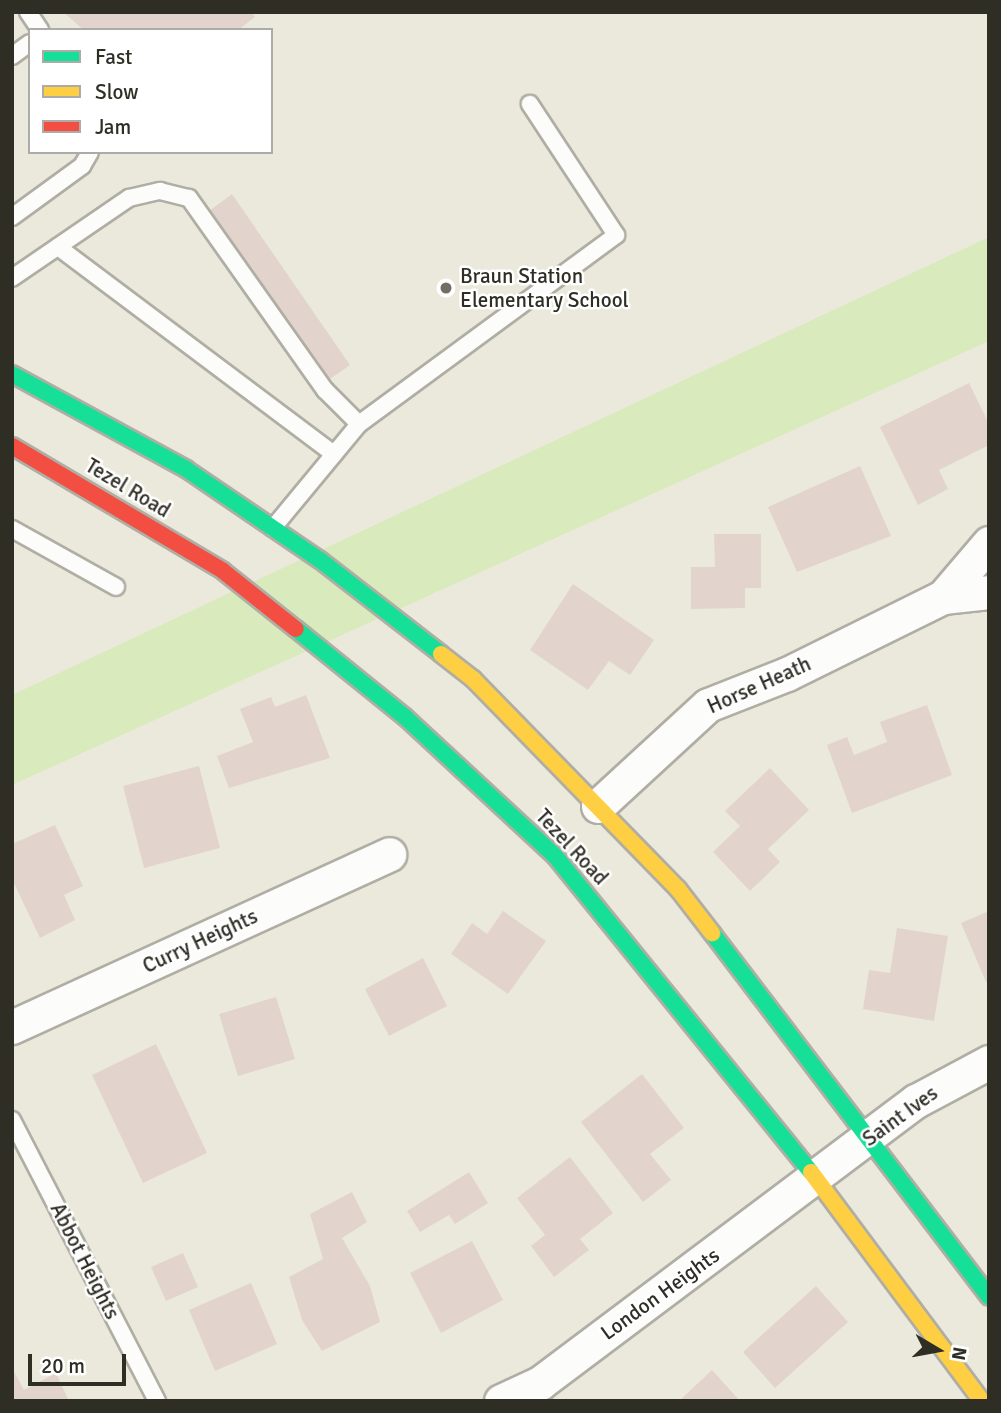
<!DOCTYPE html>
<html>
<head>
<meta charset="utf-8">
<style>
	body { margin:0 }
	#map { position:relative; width:1001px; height:1413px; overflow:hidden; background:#ebe9dc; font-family:Signika,sans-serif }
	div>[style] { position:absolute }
	.green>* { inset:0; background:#d9eabc }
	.building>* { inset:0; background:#e2d4cc }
	.roads { filter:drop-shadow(2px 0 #b0aea4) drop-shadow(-2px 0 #b0aea4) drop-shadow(0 2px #b0aea4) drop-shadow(0 -2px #b0aea4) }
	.lane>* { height:16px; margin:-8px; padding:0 8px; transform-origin:8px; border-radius:8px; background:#fcfcfa }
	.street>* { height:33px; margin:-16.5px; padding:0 16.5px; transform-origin:16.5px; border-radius:16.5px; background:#fcfcfa }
	.fast>* { height:16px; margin:-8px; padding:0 8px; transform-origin:8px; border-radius:8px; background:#16e098 }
	.slow>* { height:16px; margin:-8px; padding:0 8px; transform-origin:8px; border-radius:8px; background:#ffcf43 }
	.jam>* { height:16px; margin:-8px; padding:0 8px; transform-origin:8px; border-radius:8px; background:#f24e42 }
	.dots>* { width:19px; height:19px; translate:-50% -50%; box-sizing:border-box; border:4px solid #fff; border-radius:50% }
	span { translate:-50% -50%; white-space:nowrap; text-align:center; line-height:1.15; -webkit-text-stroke:5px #fff; paint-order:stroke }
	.poi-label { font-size:21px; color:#2f2e25 }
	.left { translate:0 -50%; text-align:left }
	.street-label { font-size:21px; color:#2f2e25 }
	.frame { position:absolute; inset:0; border:14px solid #2f2e25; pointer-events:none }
	.legend { position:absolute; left:28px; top:28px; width:245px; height:126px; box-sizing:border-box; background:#fff; border:2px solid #acaba8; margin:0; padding:9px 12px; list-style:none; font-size:21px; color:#2f2e25 }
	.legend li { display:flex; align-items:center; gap:14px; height:35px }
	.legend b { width:35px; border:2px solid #acaba8 }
	.north { position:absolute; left:903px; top:1315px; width:70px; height:70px; -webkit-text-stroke:5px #fff; paint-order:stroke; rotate:100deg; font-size:19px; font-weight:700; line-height:28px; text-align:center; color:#2f2e25 }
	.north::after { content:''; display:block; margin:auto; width:24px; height:32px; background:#2f2e25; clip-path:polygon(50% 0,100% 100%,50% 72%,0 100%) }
	.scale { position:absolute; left:28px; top:1354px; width:98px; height:32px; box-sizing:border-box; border:4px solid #2f2e25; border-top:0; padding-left:9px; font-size:21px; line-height:24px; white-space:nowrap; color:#2f2e25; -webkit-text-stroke:5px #fff; paint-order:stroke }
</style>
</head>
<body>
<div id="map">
	<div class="green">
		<div style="clip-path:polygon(989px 237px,989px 341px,12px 785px,12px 695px)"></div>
	</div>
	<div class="building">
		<div style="clip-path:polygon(63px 12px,252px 12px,255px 17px,238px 30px,84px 30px)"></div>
		<div style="clip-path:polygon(232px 194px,350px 365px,327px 381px,209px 211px)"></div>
		<div style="clip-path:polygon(969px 383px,989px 424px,989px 445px,939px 470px,948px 489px,918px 505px,880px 427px)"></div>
		<div style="clip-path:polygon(860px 466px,891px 536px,797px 572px,768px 507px)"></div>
		<div style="clip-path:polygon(714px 534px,761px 534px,761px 588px,745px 588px,745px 608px,691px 609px,691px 567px,715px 567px)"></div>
		<div style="clip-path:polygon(573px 584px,654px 640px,630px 675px,609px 661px,588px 690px,530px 650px)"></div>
		<div style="clip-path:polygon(306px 695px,330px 758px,229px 788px,217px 756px,253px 742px,240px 709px,271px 697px,275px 707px)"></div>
		<div style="clip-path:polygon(927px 705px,952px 775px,852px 813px,827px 745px,847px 737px,854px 755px,887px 742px,880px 722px)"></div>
		<div style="clip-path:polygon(199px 766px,220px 848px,144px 868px,123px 786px)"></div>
		<div style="clip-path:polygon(770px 768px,809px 810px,768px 849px,780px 862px,750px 891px,713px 852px,740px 826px,725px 811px)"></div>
		<div style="clip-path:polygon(55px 825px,83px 886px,64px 895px,75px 920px,40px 938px,12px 879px,12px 844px)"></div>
		<div style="clip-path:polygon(503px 911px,546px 941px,508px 994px,451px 954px,472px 923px,487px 934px)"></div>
		<div style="clip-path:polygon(989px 911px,989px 981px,986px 982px,961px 923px)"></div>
		<div style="clip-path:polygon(897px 928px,948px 936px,934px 1021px,863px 1009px,869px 970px,890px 973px)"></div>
		<div style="clip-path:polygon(423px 958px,447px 1006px,389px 1036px,365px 989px)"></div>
		<div style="clip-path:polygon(276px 997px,295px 1059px,238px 1076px,219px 1014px)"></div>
		<div style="clip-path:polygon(156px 1044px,207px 1153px,143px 1183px,92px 1075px)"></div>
		<div style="clip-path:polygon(642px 1074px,684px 1128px,650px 1154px,671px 1180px,643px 1202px,581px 1122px)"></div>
		<div style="clip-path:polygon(570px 1157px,613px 1213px,580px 1239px,589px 1250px,554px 1277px,531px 1246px,545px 1235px,517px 1198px)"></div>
		<div style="clip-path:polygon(469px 1172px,488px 1203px,455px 1224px,449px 1215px,420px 1232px,407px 1211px)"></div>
		<div style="clip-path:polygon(352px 1192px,367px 1222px,342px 1238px,370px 1286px,380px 1322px,322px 1351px,302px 1320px,289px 1277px,323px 1259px,310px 1214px)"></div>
		<div style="clip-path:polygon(472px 1241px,503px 1300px,441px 1333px,410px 1273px)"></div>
		<div style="clip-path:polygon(183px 1253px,198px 1287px,166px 1301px,151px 1267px)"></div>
		<div style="clip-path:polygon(251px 1283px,277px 1344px,215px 1371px,189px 1310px)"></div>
		<div style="clip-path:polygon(816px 1286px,848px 1322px,775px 1388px,743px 1352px)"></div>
		<div style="clip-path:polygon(12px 1368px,24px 1390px,56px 1373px,69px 1401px,12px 1401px)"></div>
		<div style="clip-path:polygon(712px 1370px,740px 1401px,679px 1401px)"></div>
	</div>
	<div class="roads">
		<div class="lane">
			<div style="left:28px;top:12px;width:22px;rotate:56deg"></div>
			<div style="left:12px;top:56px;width:22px;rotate:-36deg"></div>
			<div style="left:12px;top:217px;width:87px;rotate:-36.1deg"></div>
			<div style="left:82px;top:166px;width:16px;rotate:-60deg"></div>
			<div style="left:58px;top:247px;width:345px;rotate:36.9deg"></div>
			<div style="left:12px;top:278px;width:142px;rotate:-34.4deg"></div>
			<div style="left:129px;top:198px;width:32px;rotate:-13deg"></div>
			<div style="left:160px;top:191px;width:30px;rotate:14deg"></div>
			<div style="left:189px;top:198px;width:235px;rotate:54.7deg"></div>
			<div style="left:325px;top:390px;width:48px;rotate:45deg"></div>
			<div style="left:359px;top:424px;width:135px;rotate:129.6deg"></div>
			<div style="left:359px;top:424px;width:319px;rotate:-36.3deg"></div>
			<div style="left:616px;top:235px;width:157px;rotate:-123.3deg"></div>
			<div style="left:12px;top:529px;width:119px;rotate:29.1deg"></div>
			<div style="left:12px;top:1120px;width:316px;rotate:62.7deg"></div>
		</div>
		<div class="street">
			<div style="left:943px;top:597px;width:71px;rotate:-49.6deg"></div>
			<div style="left:598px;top:806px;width:149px;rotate:-42.6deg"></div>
			<div style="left:708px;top:705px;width:85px;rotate:-21.4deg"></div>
			<div style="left:787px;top:674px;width:174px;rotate:-26.3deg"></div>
			<div style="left:943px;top:597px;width:46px;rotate:-6.2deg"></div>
			<div style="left:12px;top:1027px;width:415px;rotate:-24.6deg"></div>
			<div style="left:501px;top:1401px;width:43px;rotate:-24.8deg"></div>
			<div style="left:540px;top:1383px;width:470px;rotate:-36.9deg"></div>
			<div style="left:916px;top:1101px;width:83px;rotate:-28.1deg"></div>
		</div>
		<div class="fast">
			<div style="left:12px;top:374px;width:198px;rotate:28.6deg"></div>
			<div style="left:186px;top:469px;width:162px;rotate:34.2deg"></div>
			<div style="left:320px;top:560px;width:153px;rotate:37.8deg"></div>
			<div style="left:296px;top:629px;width:140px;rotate:38.9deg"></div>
			<div style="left:405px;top:717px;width:205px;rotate:42.8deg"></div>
			<div style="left:555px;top:856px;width:407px;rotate:51deg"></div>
			<div style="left:712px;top:933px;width:457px;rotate:52.7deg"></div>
		</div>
		<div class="slow">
			<div style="left:441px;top:654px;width:41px;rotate:38deg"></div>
			<div style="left:473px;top:679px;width:293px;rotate:45.7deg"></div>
			<div style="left:678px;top:889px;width:56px;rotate:52.3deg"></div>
			<div style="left:811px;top:1172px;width:286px;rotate:53.3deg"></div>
		</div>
		<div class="jam">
			<div style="left:12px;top:446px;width:245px;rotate:30.6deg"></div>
			<div style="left:223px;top:571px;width:93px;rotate:38.5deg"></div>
		</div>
	</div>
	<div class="dots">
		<div style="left:446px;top:288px;background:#716f65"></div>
	</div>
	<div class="poi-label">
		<span class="left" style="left:460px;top:288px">Braun Station<br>Elementary School</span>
	</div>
	<div class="street-label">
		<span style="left:128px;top:488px;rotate:31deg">Tezel Road</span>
		<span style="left:759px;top:685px;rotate:-24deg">Horse Heath</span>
		<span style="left:572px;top:847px;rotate:47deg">Tezel Road</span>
		<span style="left:200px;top:941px;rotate:-25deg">Curry Heights</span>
		<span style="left:900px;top:1116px;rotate:-36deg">Saint Ives</span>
		<span style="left:85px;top:1261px;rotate:63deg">Abbot Heights</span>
		<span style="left:660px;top:1294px;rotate:-36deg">London Heights</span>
	</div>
	<div class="frame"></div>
	<ul class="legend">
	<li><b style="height:9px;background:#16e098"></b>Fast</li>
	<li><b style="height:9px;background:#ffcf43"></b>Slow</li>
	<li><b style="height:9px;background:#f24e42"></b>Jam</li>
	</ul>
	<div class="north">N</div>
	<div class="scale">20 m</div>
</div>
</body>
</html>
